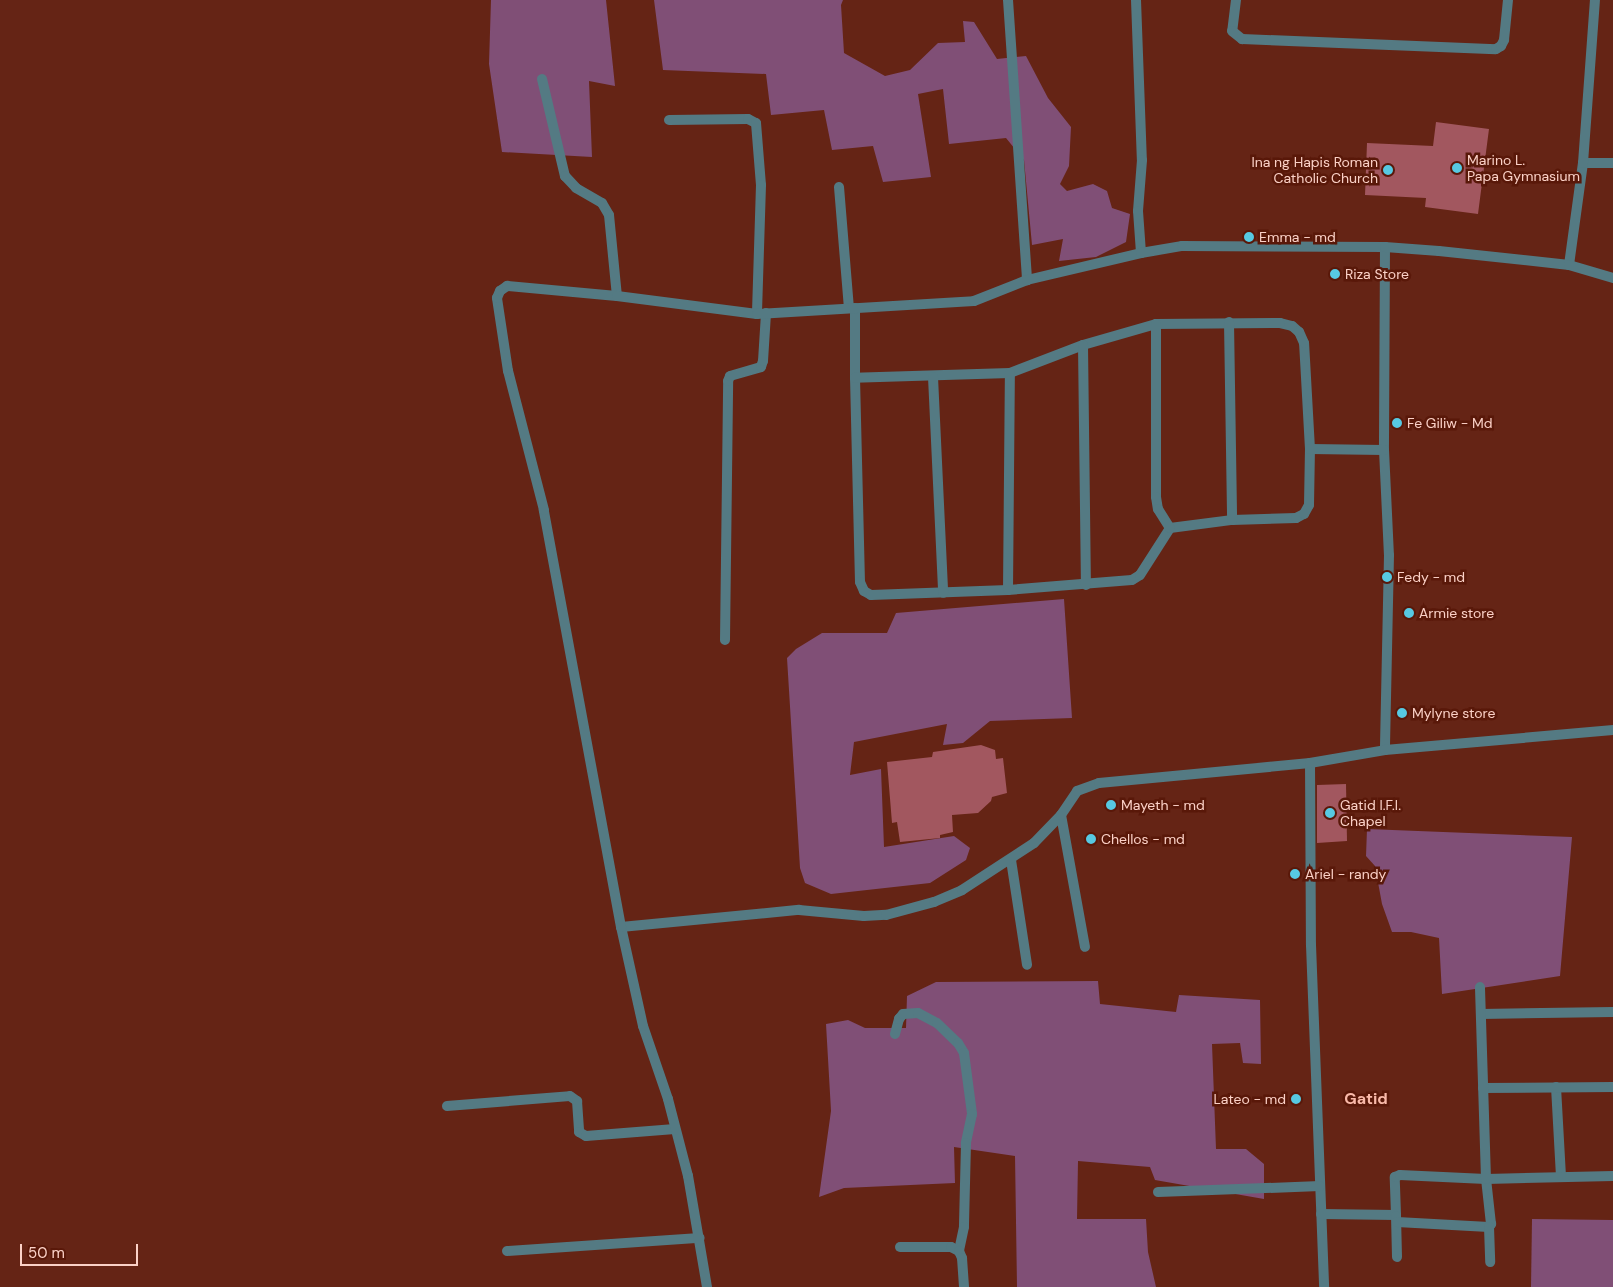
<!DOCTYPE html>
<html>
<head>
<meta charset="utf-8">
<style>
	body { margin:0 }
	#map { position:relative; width:1613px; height:1287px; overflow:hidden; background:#652415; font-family:"DM Sans",sans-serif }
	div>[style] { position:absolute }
	.green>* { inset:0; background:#804f76 }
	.building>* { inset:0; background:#a2575f }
	.minor>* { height:10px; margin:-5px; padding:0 5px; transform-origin:5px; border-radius:5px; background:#547a83 }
	.dots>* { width:14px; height:14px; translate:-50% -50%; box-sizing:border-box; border:2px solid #591809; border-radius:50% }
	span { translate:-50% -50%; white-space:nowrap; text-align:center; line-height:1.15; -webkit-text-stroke:5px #591809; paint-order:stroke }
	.poi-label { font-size:14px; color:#fbd1c7 }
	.left { translate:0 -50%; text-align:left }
	.right { translate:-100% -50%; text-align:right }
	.quarter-label { font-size:16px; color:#f9b9a9; font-weight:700 }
	.scale { position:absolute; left:20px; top:1244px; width:118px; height:22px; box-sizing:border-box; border:2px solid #fbd1c7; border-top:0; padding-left:6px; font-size:15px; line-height:18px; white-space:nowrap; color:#fbd1c7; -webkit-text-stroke:4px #591809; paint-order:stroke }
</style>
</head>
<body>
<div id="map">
	<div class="green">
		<div style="clip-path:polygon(491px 0,606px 0,615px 86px,589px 81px,592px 157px,502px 152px,489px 64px)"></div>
		<div style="clip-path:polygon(654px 0,843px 0,841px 5px,844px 53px,885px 76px,910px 70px,938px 43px,965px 42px,963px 21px,974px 22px,997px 59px,1026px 56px,1048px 98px,1071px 127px,1069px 166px,1060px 184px,1067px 191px,1093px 184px,1107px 191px,1112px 208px,1130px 214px,1126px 242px,1096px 257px,1059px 261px,1063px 239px,1032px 245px,1024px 160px,1006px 138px,949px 144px,943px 89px,918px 94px,931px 177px,883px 182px,873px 146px,832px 150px,824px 110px,771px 115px,766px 74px,663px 70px)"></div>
		<div style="clip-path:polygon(1064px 599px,1072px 718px,990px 721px,963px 743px,943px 745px,947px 724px,854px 742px,850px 775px,881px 769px,884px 847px,954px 836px,970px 848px,966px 860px,930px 883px,831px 894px,805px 883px,800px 868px,787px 658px,796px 649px,822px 633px,887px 633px,896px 613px)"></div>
		<div style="clip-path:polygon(1367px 829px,1572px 837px,1560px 976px,1442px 994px,1439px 938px,1411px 932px,1392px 932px,1382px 904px,1375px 866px,1366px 856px)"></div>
		<div style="clip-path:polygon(1098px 981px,1100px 1004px,1176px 1012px,1179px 995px,1260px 1000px,1261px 1064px,1243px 1063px,1240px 1043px,1212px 1044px,1216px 1149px,1246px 1149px,1264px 1164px,1264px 1199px,1155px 1180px,1150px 1167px,1078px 1161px,1077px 1219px,1146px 1219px,1148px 1252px,1156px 1287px,1017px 1287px,1015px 1156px,954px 1147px,955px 1183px,844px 1188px,819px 1197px,831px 1111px,826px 1024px,848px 1020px,865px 1028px,906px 1028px,907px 996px,936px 982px)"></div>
		<div style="clip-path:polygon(1532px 1219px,1613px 1220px,1613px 1287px,1531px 1287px)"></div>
	</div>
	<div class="building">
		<div style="clip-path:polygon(1436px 122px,1489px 129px,1478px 214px,1425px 207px,1426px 198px,1365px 195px,1367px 143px,1433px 146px)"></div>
		<div style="clip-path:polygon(981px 745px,995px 750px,996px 759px,1003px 758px,1007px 793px,992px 797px,991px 801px,978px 813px,952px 815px,953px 832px,940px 835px,940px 838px,900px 842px,897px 822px,892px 823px,887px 762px,932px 757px,933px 752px)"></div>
		<div style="clip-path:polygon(1346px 784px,1347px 841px,1317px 843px,1317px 785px)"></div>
	</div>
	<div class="minor">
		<div style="left:1008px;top:0;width:281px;rotate:86.1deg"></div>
		<div style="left:1136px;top:0;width:160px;rotate:87.9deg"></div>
		<div style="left:1142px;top:160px;width:51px;rotate:94.5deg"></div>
		<div style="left:1138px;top:211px;width:42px;rotate:85.9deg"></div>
		<div style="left:1236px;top:0;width:31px;rotate:97deg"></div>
		<div style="left:1232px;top:31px;width:13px;rotate:39deg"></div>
		<div style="left:1242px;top:39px;width:254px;rotate:2.3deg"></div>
		<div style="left:1496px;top:49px;width:6px;rotate:-31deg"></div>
		<div style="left:1501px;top:46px;width:7px;rotate:-63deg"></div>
		<div style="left:1504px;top:40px;width:40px;rotate:-84.3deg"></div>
		<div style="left:542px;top:79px;width:100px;rotate:76.7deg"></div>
		<div style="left:565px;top:176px;width:16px;rotate:47deg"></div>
		<div style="left:576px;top:188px;width:30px;rotate:30deg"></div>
		<div style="left:602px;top:203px;width:14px;rotate:60deg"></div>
		<div style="left:609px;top:215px;width:81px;rotate:84.4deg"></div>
		<div style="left:669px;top:120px;width:79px;rotate:-0.7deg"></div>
		<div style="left:748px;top:119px;width:9px;rotate:27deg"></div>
		<div style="left:756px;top:123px;width:62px;rotate:85.4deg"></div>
		<div style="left:761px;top:185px;width:129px;rotate:91.8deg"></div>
		<div style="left:1583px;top:163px;width:30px"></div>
		<div style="left:839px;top:187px;width:121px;rotate:85.3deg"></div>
		<div style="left:1385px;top:247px;width:203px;rotate:90.3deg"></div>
		<div style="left:1384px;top:450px;width:105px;rotate:87.3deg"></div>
		<div style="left:1389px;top:555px;width:195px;rotate:91.2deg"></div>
		<div style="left:1569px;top:265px;width:103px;rotate:-82.2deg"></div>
		<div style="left:1583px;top:163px;width:163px;rotate:-85.8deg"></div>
		<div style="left:855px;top:308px;width:70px;rotate:90deg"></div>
		<div style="left:855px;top:378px;width:204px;rotate:88.6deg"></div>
		<div style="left:860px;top:582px;width:10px;rotate:66deg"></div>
		<div style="left:864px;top:591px;width:8px;rotate:30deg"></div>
		<div style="left:871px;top:595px;width:137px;rotate:-2.1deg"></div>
		<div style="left:1008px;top:590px;width:124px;rotate:-4.6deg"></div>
		<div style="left:1132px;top:580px;width:9px;rotate:-32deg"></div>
		<div style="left:1140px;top:575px;width:56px;rotate:-57.4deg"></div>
		<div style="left:1170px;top:528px;width:63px;rotate:-7.4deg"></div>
		<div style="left:1232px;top:520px;width:64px;rotate:-1.8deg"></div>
		<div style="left:1296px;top:518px;width:9px;rotate:-27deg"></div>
		<div style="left:1304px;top:514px;width:10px;rotate:-61deg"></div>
		<div style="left:1309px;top:505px;width:56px;rotate:-89deg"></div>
		<div style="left:1310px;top:449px;width:106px;rotate:-93.2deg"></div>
		<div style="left:1304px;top:343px;width:12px;rotate:-114deg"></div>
		<div style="left:1299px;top:332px;width:9px;rotate:-139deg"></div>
		<div style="left:1292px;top:326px;width:12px;rotate:-166deg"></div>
		<div style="left:1280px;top:323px;width:124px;rotate:179.5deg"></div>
		<div style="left:1156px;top:324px;width:76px;rotate:164deg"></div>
		<div style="left:1083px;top:345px;width:78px;rotate:159deg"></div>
		<div style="left:1010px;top:373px;width:155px;rotate:178.2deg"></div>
		<div style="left:1229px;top:322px;width:198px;rotate:89.1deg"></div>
		<div style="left:1156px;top:324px;width:173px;rotate:90deg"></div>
		<div style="left:1156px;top:497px;width:12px;rotate:81deg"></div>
		<div style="left:1158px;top:509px;width:22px;rotate:58deg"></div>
		<div style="left:1083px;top:345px;width:240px;rotate:89.3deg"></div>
		<div style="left:933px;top:377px;width:216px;rotate:87.3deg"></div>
		<div style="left:1310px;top:449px;width:74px;rotate:0.8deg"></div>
		<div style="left:1008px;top:590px;width:217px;rotate:-89.5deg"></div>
		<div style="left:725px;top:640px;width:259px;rotate:-89.3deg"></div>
		<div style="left:728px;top:381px;width:5px;rotate:-68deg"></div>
		<div style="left:730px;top:376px;width:32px;rotate:-16deg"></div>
		<div style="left:761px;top:367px;width:6px;rotate:-72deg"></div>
		<div style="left:763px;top:361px;width:48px;rotate:-86.4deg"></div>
		<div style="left:1310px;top:763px;width:182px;rotate:89.7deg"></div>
		<div style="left:1311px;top:945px;width:342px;rotate:87.8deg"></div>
		<div style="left:1061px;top:815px;width:134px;rotate:79.7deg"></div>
		<div style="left:1011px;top:860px;width:106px;rotate:81.3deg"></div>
		<div style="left:621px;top:927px;width:179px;rotate:-5.5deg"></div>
		<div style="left:799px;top:910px;width:65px;rotate:5.3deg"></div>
		<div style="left:864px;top:916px;width:22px;rotate:-3deg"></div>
		<div style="left:886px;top:915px;width:50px;rotate:-15.2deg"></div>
		<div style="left:934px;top:902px;width:30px;rotate:-23deg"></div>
		<div style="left:962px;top:890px;width:86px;rotate:-33.1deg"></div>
		<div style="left:1034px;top:843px;width:39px;rotate:-46deg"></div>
		<div style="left:1061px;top:815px;width:29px;rotate:-56deg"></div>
		<div style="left:1077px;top:791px;width:23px;rotate:-20deg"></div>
		<div style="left:1099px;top:783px;width:212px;rotate:-5.4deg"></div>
		<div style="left:1310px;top:763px;width:76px;rotate:-9.8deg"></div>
		<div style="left:1385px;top:750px;width:229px;rotate:-5deg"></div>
		<div style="left:1481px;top:1014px;width:132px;rotate:-0.9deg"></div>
		<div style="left:895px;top:1034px;width:16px;rotate:-75deg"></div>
		<div style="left:899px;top:1019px;width:6px;rotate:-51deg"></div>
		<div style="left:903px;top:1014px;width:15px;rotate:-4deg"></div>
		<div style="left:918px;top:1013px;width:21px;rotate:28deg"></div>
		<div style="left:937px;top:1023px;width:29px;rotate:44deg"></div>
		<div style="left:958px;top:1043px;width:12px;rotate:59deg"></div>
		<div style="left:964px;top:1053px;width:62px;rotate:82.5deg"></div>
		<div style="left:972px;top:1114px;width:30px;rotate:102deg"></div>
		<div style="left:966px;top:1143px;width:84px;rotate:91.4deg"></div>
		<div style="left:964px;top:1227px;width:25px;rotate:102deg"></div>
		<div style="left:1556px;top:1087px;width:90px;rotate:86.8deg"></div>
		<div style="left:1483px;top:1088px;width:130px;rotate:-0.4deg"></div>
		<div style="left:447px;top:1106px;width:123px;rotate:-4.6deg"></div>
		<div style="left:570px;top:1096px;width:9px;rotate:36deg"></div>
		<div style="left:577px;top:1101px;width:31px;rotate:86deg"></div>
		<div style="left:579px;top:1132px;width:8px;rotate:30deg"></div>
		<div style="left:586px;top:1136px;width:89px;rotate:-4.5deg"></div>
		<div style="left:1158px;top:1192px;width:162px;rotate:-2.1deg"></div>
		<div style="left:1321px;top:1214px;width:75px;rotate:0.8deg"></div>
		<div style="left:1396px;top:1215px;width:38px;rotate:-92deg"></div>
		<div style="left:1395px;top:1177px;width:5px;rotate:-22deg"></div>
		<div style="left:1400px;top:1175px;width:86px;rotate:2.7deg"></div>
		<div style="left:1486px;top:1179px;width:127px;rotate:-1.4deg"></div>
		<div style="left:1396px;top:1216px;width:41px;rotate:88.6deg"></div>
		<div style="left:1397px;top:1222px;width:92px;rotate:3.1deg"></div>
		<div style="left:1489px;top:1227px;width:4px;rotate:-56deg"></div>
		<div style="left:1491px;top:1224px;width:45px;rotate:-96.3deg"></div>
		<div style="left:1486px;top:1179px;width:192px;rotate:-91.8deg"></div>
		<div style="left:1489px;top:1227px;width:35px;rotate:88deg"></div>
		<div style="left:900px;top:1247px;width:51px"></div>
		<div style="left:951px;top:1247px;width:9px;rotate:27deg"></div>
		<div style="left:959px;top:1251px;width:8px;rotate:67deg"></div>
		<div style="left:962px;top:1258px;width:29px;rotate:86deg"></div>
		<div style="left:507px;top:1251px;width:193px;rotate:-3.9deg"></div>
		<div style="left:707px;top:1287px;width:113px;rotate:-99.7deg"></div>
		<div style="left:688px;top:1176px;width:80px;rotate:-104.6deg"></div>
		<div style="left:668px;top:1099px;width:77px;rotate:-108.9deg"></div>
		<div style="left:643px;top:1026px;width:101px;rotate:-102.5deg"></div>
		<div style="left:621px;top:927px;width:424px;rotate:-100.5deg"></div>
		<div style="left:544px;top:510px;width:144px;rotate:-104.5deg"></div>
		<div style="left:508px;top:371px;width:74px;rotate:-98.6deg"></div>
		<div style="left:497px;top:298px;width:8px;rotate:-67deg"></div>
		<div style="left:500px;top:291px;width:9px;rotate:-36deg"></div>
		<div style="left:507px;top:286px;width:110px;rotate:5.2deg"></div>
		<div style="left:617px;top:296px;width:141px;rotate:7.3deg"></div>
		<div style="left:757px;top:314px;width:217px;rotate:-3.4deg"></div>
		<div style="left:974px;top:301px;width:57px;rotate:-21.6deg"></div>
		<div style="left:1027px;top:280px;width:117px;rotate:-13.3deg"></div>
		<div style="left:1141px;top:253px;width:42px;rotate:-9.7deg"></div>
		<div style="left:1182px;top:246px;width:203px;rotate:0.3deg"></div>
		<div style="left:1385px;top:247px;width:54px;rotate:4.2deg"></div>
		<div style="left:1439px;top:251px;width:131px;rotate:6.1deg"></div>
		<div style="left:1569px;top:265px;width:46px;rotate:16.5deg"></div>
	</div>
	<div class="dots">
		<div style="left:1457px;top:168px;background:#57c9e2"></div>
		<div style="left:1388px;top:170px;background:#57c9e2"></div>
		<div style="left:1249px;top:237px;background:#57c9e2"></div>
		<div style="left:1335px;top:274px;background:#57c9e2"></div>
		<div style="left:1397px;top:423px;background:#57c9e2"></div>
		<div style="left:1387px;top:577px;background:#57c9e2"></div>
		<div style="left:1409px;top:613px;background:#57c9e2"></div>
		<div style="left:1402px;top:713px;background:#57c9e2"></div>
		<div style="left:1111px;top:805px;background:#57c9e2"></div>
		<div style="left:1330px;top:813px;background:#57c9e2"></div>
		<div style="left:1091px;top:839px;background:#57c9e2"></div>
		<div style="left:1295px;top:874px;background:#57c9e2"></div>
		<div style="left:1296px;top:1099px;background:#57c9e2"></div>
	</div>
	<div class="poi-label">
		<span class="left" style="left:1467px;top:168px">Marino L.<br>Papa Gymnasium</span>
		<span class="right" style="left:1378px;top:170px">Ina ng Hapis Roman<br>Catholic Church</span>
		<span class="left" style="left:1259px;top:237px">Emma - md</span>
		<span class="left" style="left:1345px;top:274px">Riza Store</span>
		<span class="left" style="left:1407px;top:423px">Fe Giliw - Md</span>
		<span class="left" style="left:1397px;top:577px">Fedy - md</span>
		<span class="left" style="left:1419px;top:613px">Armie store</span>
		<span class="left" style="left:1412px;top:713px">Mylyne store</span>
		<span class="left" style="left:1121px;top:805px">Mayeth - md</span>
		<span class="left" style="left:1340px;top:813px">Gatid I.F.I.<br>Chapel</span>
		<span class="left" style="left:1101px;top:839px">Chellos - md</span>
		<span class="left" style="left:1305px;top:874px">Ariel - randy</span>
		<span class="right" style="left:1286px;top:1099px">Lateo - md</span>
	</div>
	<div class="quarter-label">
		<span style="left:1366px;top:1099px">Gatid</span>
	</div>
	<div class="scale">50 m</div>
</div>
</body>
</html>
